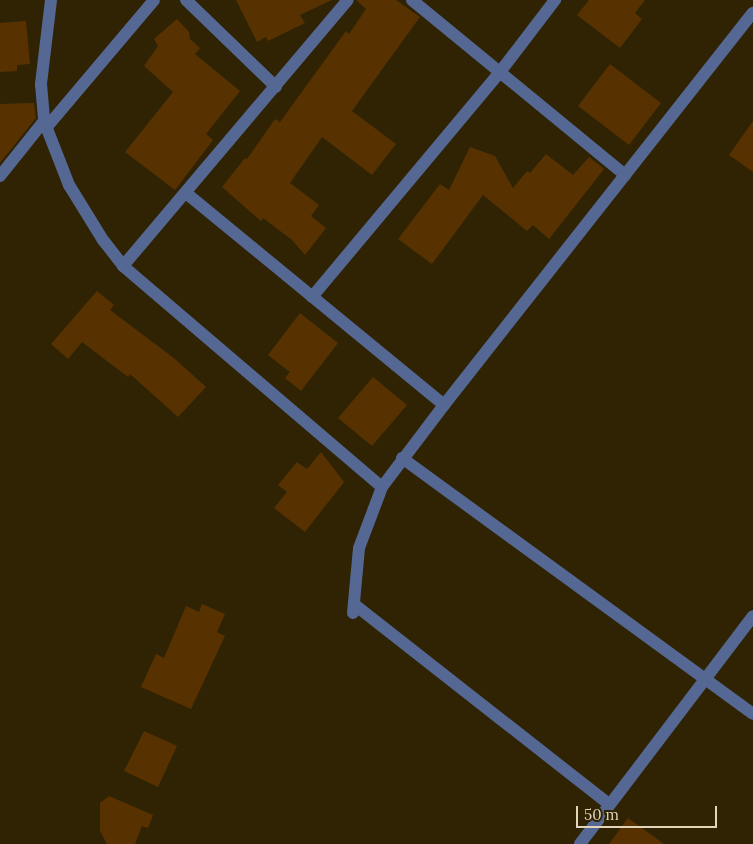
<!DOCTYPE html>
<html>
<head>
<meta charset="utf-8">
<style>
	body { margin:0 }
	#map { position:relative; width:753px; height:844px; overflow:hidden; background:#2f2304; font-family:Lora,serif }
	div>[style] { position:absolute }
	.building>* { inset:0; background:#573200 }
	.minor>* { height:12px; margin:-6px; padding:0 6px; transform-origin:6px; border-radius:6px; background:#556894 }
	span { translate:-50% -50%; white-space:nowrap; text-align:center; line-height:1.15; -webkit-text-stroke:5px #2f2304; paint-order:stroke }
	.scale { position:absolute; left:576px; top:806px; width:141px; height:22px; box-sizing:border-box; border:2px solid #e1d4b8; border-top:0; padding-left:6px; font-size:15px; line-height:18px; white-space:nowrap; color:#e1d4b8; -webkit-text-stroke:4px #2f2304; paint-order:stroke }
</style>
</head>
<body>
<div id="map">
	<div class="building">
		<div style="clip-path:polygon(236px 0,332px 0,300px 15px,305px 23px,268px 41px,266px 37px,257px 42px)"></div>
		<div style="clip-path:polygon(356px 0,396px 0,420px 17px,352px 111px,396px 144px,372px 175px,322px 137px,290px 183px,319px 205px,311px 216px,326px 228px,305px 255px,292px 240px,263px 218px,261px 221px,222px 187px,245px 158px,247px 159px,275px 119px,280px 122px,346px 31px,349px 34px,366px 9px)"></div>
		<div style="clip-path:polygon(589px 0,645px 0,635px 13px,642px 19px,620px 48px,577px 15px)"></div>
		<div style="clip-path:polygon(177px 19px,189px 32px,190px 39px,200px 48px,195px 54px,240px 91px,206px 134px,213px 140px,175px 190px,125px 152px,173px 92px,144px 66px,158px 46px,154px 39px)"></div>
		<div style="clip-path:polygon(26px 21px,30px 64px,17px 65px,17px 71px,0 72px,0 23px)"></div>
		<div style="clip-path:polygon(610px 64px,661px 103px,629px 145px,578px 106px)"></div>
		<div style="clip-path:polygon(34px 103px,36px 118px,0 163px,0 104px)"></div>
		<div style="clip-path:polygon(753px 121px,753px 172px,729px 155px)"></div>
		<div style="clip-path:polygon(470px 147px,495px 156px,513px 188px,527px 171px,530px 173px,546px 154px,573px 175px,589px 157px,604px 169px,549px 239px,533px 225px,527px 231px,483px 195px,432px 264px,398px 239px,440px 184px,449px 190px)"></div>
		<div style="clip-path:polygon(97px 291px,114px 305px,110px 310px,175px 359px,206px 387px,178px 417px,130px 374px,128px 377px,82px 342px,68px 359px,51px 344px)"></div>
		<div style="clip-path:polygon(300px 313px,338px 343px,301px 391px,285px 378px,290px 372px,268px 355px)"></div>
		<div style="clip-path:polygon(373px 377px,407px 405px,372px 446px,338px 418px)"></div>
		<div style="clip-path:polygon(321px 452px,344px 482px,305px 532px,274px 508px,287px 492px,278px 485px,297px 462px,307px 469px)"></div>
		<div style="clip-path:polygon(202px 604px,225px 614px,217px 632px,225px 636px,191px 709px,141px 687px,156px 654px,164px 658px,186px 606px,199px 612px)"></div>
		<div style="clip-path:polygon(144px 731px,177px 746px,158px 787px,124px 771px)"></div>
		<div style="clip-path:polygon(109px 796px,153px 815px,148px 828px,142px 826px,135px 844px,107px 844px,100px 831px,100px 803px)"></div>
		<div style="clip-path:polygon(628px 818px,664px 844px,609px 844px)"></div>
	</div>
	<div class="minor">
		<div style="left:51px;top:0;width:85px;rotate:96.8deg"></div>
		<div style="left:41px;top:84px;width:37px;rotate:85deg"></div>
		<div style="left:44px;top:121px;width:69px;rotate:68.7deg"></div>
		<div style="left:69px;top:185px;width:65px;rotate:58.3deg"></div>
		<div style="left:103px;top:240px;width:33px;rotate:52deg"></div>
		<div style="left:123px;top:266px;width:340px;rotate:40.5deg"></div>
		<div style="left:186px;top:0;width:125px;rotate:44deg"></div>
		<div style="left:412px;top:0;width:276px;rotate:39.4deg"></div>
		<div style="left:46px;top:128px;width:167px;rotate:-49.8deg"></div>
		<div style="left:0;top:176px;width:70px;rotate:-51.3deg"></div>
		<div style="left:186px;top:193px;width:334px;rotate:39.4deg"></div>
		<div style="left:123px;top:266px;width:348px;rotate:-49.8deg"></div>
		<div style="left:312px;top:297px;width:293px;rotate:-50.1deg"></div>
		<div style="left:500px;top:72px;width:91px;rotate:-52.6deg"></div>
		<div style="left:402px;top:458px;width:434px;rotate:36.1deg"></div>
		<div style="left:355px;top:605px;width:323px;rotate:38.1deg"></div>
		<div style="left:353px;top:613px;width:65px;rotate:-84.7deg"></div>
		<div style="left:359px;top:548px;width:65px;rotate:-69.3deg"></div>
		<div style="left:382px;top:487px;width:103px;rotate:-52.9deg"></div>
		<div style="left:444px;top:405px;width:499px;rotate:-51.8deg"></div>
		<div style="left:580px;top:844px;width:286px;rotate:-52.8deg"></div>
	</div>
	<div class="scale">50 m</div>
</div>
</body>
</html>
